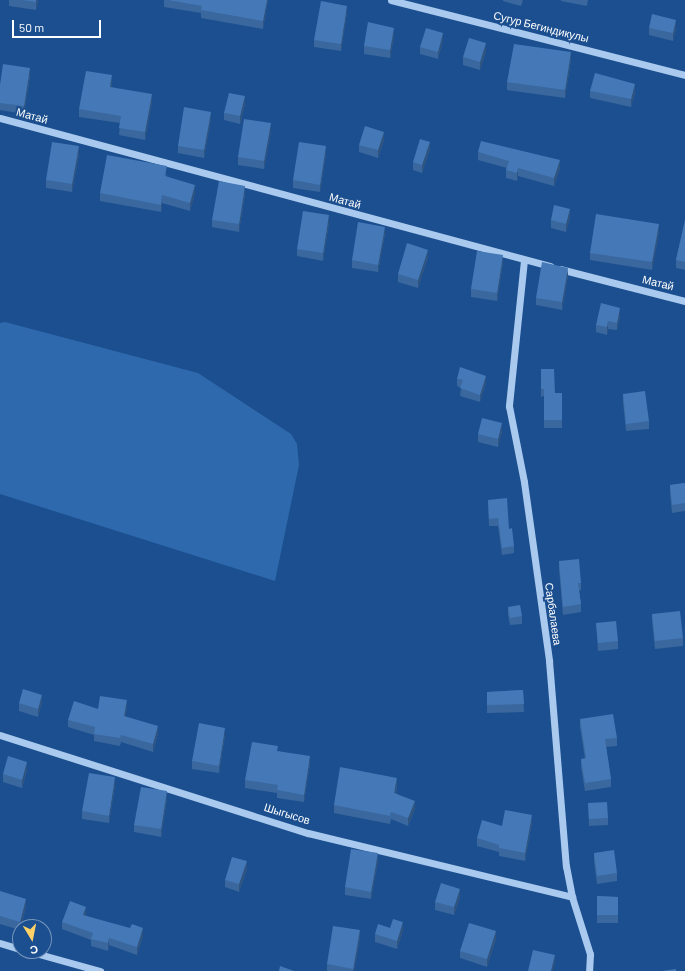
<!DOCTYPE html>
<html>
<head>
<meta charset="utf-8">
<style>
	body { margin:0 }
	#map { position:relative; width:685px; height:971px; overflow:hidden; background:#1b4f8f; font-family:Barlow,sans-serif }
	div>[style] { position:absolute }
	.green>* { inset:0; background:#2e69ad }
	.minor>* { height:7px; margin:-3.5px; padding:0 3.5px; transform-origin:3.5px; border-radius:3.5px; background:#a9c9ee }
	.wall>* { inset:0; background:#3a679d }
	.shaded-wall>* { inset:0; background:#305480 }
	.building>* { inset:0; background:#4478b7 }
	span { translate:-50% -50%; white-space:nowrap; text-align:center; line-height:1.15; -webkit-text-stroke:4px #1b4f8f; paint-order:stroke }
	.street-label { font-size:11px; color:#fff }
	.north { position:absolute; left:12px; top:919px; width:40px; height:40px; box-sizing:border-box; background:#1b4f8f; border:1px solid #7695bc; border-radius:50%; rotate:170deg; font-size:11px; font-weight:700; line-height:16px; text-align:center; color:#fff }
	.north::after { content:''; display:block; margin:auto; width:14px; height:18px; background:#ffd166; clip-path:polygon(50% 0,100% 100%,50% 72%,0 100%) }
	.scale { position:absolute; left:12px; top:20px; width:89px; height:18px; box-sizing:border-box; border:2px solid #fff; border-top:0; padding-left:5px; font-size:12px; line-height:14px; white-space:nowrap; color:#fff; -webkit-text-stroke:3px #1b4f8f; paint-order:stroke }
</style>
</head>
<body>
<div id="map">
	<div class="green">
		<div style="clip-path:polygon(5px 322px,198px 373px,291px 434px,297px 444px,299px 465px,275px 581px,0 494px,0 323px)"></div>
	</div>
	<div class="minor">
		<div style="left:391px;top:0;width:303px;rotate:14.3deg"></div>
		<div style="left:0;top:118px;width:570px;rotate:15.06deg"></div>
		<div style="left:524px;top:260px;width:147px;rotate:95.9deg"></div>
		<div style="left:509px;top:406px;width:77px;rotate:78.8deg"></div>
		<div style="left:524px;top:482px;width:181px;rotate:82deg"></div>
		<div style="left:549px;top:661px;width:206px;rotate:85.3deg"></div>
		<div style="left:566px;top:866px;width:32px;rotate:79deg"></div>
		<div style="left:572px;top:897px;width:60px;rotate:72.5deg"></div>
		<div style="left:590px;top:954px;width:17px;rotate:93deg"></div>
		<div style="left:560px;top:269px;width:129px;rotate:14.4deg"></div>
		<div style="left:0;top:735px;width:323px;rotate:17.7deg"></div>
		<div style="left:308px;top:833px;width:272px;rotate:13.6deg"></div>
		<div style="left:0;top:943px;width:21px;rotate:17deg"></div>
		<div style="left:28px;top:951px;width:75px;rotate:15.5deg"></div>
	</div>
	<div class="wall">
		<div style="clip-path:polygon(9px 0,38px 0,36px 10px,9px 6px)"></div>
		<div style="clip-path:polygon(164px 0,268px 0,263px 29px,201px 18px,201px 13px,164px 7px)"></div>
		<div style="clip-path:polygon(503px 0,523px 0,521px 6px,503px 1px)"></div>
		<div style="clip-path:polygon(561px 0,588px 0,587px 6px,561px 1px)"></div>
		<div style="clip-path:polygon(347px 13px,341px 51px,314px 47px,314px 40px)"></div>
		<div style="clip-path:polygon(649px 28px,676px 28px,673px 41px,649px 35px)"></div>
		<div style="clip-path:polygon(394px 36px,390px 58px,364px 54px,364px 46px)"></div>
		<div style="clip-path:polygon(443px 40px,438px 59px,420px 54px,420px 47px)"></div>
		<div style="clip-path:polygon(486px 51px,480px 70px,463px 65px,463px 57px)"></div>
		<div style="clip-path:polygon(571px 60px,565px 98px,507px 90px,507px 82px)"></div>
		<div style="clip-path:polygon(30px 76px,24px 114px,0 110px,0 85px)"></div>
		<div style="clip-path:polygon(112px 83px,111px 87px,152px 102px,145px 140px,119px 135px,120px 123px,79px 117px,79px 109px)"></div>
		<div style="clip-path:polygon(590px 91px,635px 92px,631px 107px,590px 98px)"></div>
		<div style="clip-path:polygon(245px 104px,240px 124px,224px 120px,224px 113px)"></div>
		<div style="clip-path:polygon(211px 119px,204px 158px,178px 153px,178px 146px)"></div>
		<div style="clip-path:polygon(271px 131px,264px 169px,238px 165px,238px 157px)"></div>
		<div style="clip-path:polygon(384px 140px,378px 158px,359px 152px,359px 145px)"></div>
		<div style="clip-path:polygon(430px 149px,422px 173px,413px 170px,413px 162px)"></div>
		<div style="clip-path:polygon(478px 152px,560px 168px,554px 186px,518px 176px,517px 181px,506px 178px,506px 170px,507px 168px,478px 160px)"></div>
		<div style="clip-path:polygon(79px 154px,72px 192px,46px 188px,46px 180px)"></div>
		<div style="clip-path:polygon(326px 154px,320px 192px,293px 188px,293px 180px)"></div>
		<div style="clip-path:polygon(167px 174px,166px 176px,195px 193px,190px 211px,162px 203px,161px 212px,100px 201px,100px 193px)"></div>
		<div style="clip-path:polygon(245px 194px,239px 232px,212px 227px,212px 220px)"></div>
		<div style="clip-path:polygon(570px 217px,566px 232px,551px 228px,551px 220px)"></div>
		<div style="clip-path:polygon(685px 220px,685px 270px,676px 268px,676px 260px)"></div>
		<div style="clip-path:polygon(329px 223px,323px 261px,297px 256px,297px 249px)"></div>
		<div style="clip-path:polygon(659px 232px,652px 270px,590px 260px,590px 253px)"></div>
		<div style="clip-path:polygon(385px 234px,378px 272px,352px 268px,352px 260px)"></div>
		<div style="clip-path:polygon(428px 257px,418px 288px,398px 282px,398px 274px)"></div>
		<div style="clip-path:polygon(503px 263px,497px 301px,471px 297px,471px 289px)"></div>
		<div style="clip-path:polygon(568px 276px,562px 310px,536px 305px,536px 298px)"></div>
		<div style="clip-path:polygon(620px 316px,617px 330px,608px 329px,607px 335px,596px 332px,596px 325px)"></div>
		<div style="clip-path:polygon(541px 369px,555px 393px,562px 393px,562px 428px,544px 428px,544px 396px,541px 397px)"></div>
		<div style="clip-path:polygon(457px 379px,486px 383px,480px 402px,460px 396px,461px 388px,457px 386px)"></div>
		<div style="clip-path:polygon(623px 394px,649px 421px,649px 429px,626px 431px,623px 402px)"></div>
		<div style="clip-path:polygon(502px 431px,498px 447px,478px 442px,478px 434px)"></div>
		<div style="clip-path:polygon(685px 483px,685px 511px,672px 513px,670px 493px,670px 485px)"></div>
		<div style="clip-path:polygon(488px 500px,514px 546px,514px 553px,502px 555px,498px 526px,489px 526px)"></div>
		<div style="clip-path:polygon(559px 561px,581px 583px,581px 590px,579px 591px,581px 604px,581px 612px,563px 615px,559px 569px)"></div>
		<div style="clip-path:polygon(508px 607px,522px 616px,522px 624px,510px 625px,508px 615px)"></div>
		<div style="clip-path:polygon(652px 614px,683px 638px,683px 646px,655px 649px,652px 621px)"></div>
		<div style="clip-path:polygon(596px 623px,618px 641px,618px 649px,598px 651px)"></div>
		<div style="clip-path:polygon(523px 690px,524px 712px,487px 713px,487px 692px)"></div>
		<div style="clip-path:polygon(42px 702px,38px 717px,19px 711px,19px 703px)"></div>
		<div style="clip-path:polygon(127px 708px,125px 716px,158px 733px,153px 752px,121px 742px,120px 746px,94px 741px,94px 735px,68px 727px,68px 720px,98px 709px)"></div>
		<div style="clip-path:polygon(580px 719px,617px 738px,617px 746px,606px 747px,611px 779px,611px 787px,585px 791px,581px 767px,581px 759px,585px 759px,580px 727px)"></div>
		<div style="clip-path:polygon(225px 735px,219px 773px,192px 769px,192px 761px)"></div>
		<div style="clip-path:polygon(278px 751px,310px 764px,304px 802px,277px 798px,277px 793px,245px 788px,245px 780px)"></div>
		<div style="clip-path:polygon(27px 770px,22px 788px,3px 782px,3px 774px)"></div>
		<div style="clip-path:polygon(115px 785px,109px 823px,82px 819px,82px 811px)"></div>
		<div style="clip-path:polygon(397px 786px,396px 793px,415px 809px,408px 826px,391px 819px,390px 824px,334px 813px,334px 805px)"></div>
		<div style="clip-path:polygon(167px 799px,161px 837px,134px 832px,134px 825px)"></div>
		<div style="clip-path:polygon(588px 803px,608px 818px,608px 825px,589px 826px)"></div>
		<div style="clip-path:polygon(532px 822px,525px 861px,499px 856px,499px 852px,477px 846px,477px 838px,502px 826px)"></div>
		<div style="clip-path:polygon(594px 853px,617px 873px,617px 881px,597px 884px,594px 861px)"></div>
		<div style="clip-path:polygon(378px 861px,371px 899px,345px 895px,345px 887px)"></div>
		<div style="clip-path:polygon(247px 869px,239px 892px,225px 887px,225px 880px)"></div>
		<div style="clip-path:polygon(0 891px,26px 906px,21px 927px,20px 927px,20px 930px,0 924px)"></div>
		<div style="clip-path:polygon(597px 896px,618px 897px,618px 923px,597px 923px)"></div>
		<div style="clip-path:polygon(460px 897px,454px 915px,435px 910px,435px 902px)"></div>
		<div style="clip-path:polygon(86px 915px,86px 916px,143px 935px,137px 955px,109px 945px,108px 951px,91px 946px,91px 940px,62px 929px,62px 922px)"></div>
		<div style="clip-path:polygon(390px 928px,403px 930px,397px 949px,375px 942px,375px 934px)"></div>
		<div style="clip-path:polygon(360px 938px,354px 971px,327px 971px,327px 964px)"></div>
		<div style="clip-path:polygon(496px 939px,487px 967px,460px 958px,460px 951px)"></div>
	</div>
	<div class="shaded-wall">
		<div style="clip-path:polygon(36px 0,38px 0,36px 10px)"></div>
		<div style="clip-path:polygon(267px 0,268px 0,263px 29px,263px 21px)"></div>
		<div style="clip-path:polygon(347px 6px,347px 13px,341px 51px,341px 44px)"></div>
		<div style="clip-path:polygon(676px 20px,676px 28px,673px 41px,673px 33px)"></div>
		<div style="clip-path:polygon(394px 28px,394px 36px,390px 58px,390px 50px)"></div>
		<div style="clip-path:polygon(443px 33px,443px 40px,438px 59px,438px 52px)"></div>
		<div style="clip-path:polygon(486px 43px,486px 51px,480px 70px,480px 62px)"></div>
		<div style="clip-path:polygon(571px 52px,571px 60px,565px 98px,565px 90px)"></div>
		<div style="clip-path:polygon(30px 68px,30px 76px,24px 114px,24px 106px)"></div>
		<div style="clip-path:polygon(112px 75px,112px 83px,110px 95px,110px 87px)"></div>
		<div style="clip-path:polygon(635px 84px,635px 92px,631px 107px,631px 99px)"></div>
		<div style="clip-path:polygon(152px 94px,152px 102px,145px 140px,145px 132px)"></div>
		<div style="clip-path:polygon(245px 96px,245px 104px,240px 124px,240px 116px)"></div>
		<div style="clip-path:polygon(211px 112px,211px 119px,204px 158px,204px 150px)"></div>
		<div style="clip-path:polygon(271px 123px,271px 131px,264px 169px,264px 161px)"></div>
		<div style="clip-path:polygon(384px 132px,384px 140px,378px 158px,378px 150px)"></div>
		<div style="clip-path:polygon(430px 142px,430px 149px,422px 173px,422px 165px)"></div>
		<div style="clip-path:polygon(79px 146px,79px 154px,72px 192px,72px 184px)"></div>
		<div style="clip-path:polygon(326px 146px,326px 154px,320px 192px,320px 185px)"></div>
		<div style="clip-path:polygon(560px 160px,560px 168px,554px 186px,554px 178px)"></div>
		<div style="clip-path:polygon(518px 168px,518px 176px,517px 181px,517px 173px)"></div>
		<div style="clip-path:polygon(195px 185px,195px 193px,190px 211px,190px 203px)"></div>
		<div style="clip-path:polygon(245px 186px,245px 194px,239px 232px,239px 224px)"></div>
		<div style="clip-path:polygon(162px 195px,162px 203px,161px 212px,161px 205px)"></div>
		<div style="clip-path:polygon(570px 209px,570px 217px,566px 232px,566px 224px)"></div>
		<div style="clip-path:polygon(329px 215px,329px 223px,323px 261px,323px 253px)"></div>
		<div style="clip-path:polygon(659px 224px,659px 232px,652px 270px,652px 262px)"></div>
		<div style="clip-path:polygon(385px 227px,385px 234px,378px 272px,378px 265px)"></div>
		<div style="clip-path:polygon(428px 250px,428px 257px,418px 288px,418px 280px)"></div>
		<div style="clip-path:polygon(503px 255px,503px 263px,497px 301px,497px 293px)"></div>
		<div style="clip-path:polygon(568px 268px,568px 276px,562px 310px,562px 302px)"></div>
		<div style="clip-path:polygon(620px 308px,620px 316px,617px 330px,617px 323px)"></div>
		<div style="clip-path:polygon(608px 321px,608px 329px,607px 335px,607px 327px)"></div>
		<div style="clip-path:polygon(486px 376px,486px 383px,480px 402px,480px 395px)"></div>
		<div style="clip-path:polygon(502px 423px,502px 431px,498px 447px,498px 439px)"></div>
		<div style="clip-path:polygon(42px 695px,42px 702px,38px 717px,38px 709px)"></div>
		<div style="clip-path:polygon(127px 700px,127px 708px,124px 724px,124px 716px)"></div>
		<div style="clip-path:polygon(158px 726px,158px 733px,153px 752px,153px 744px)"></div>
		<div style="clip-path:polygon(225px 728px,225px 735px,219px 773px,219px 766px)"></div>
		<div style="clip-path:polygon(310px 756px,310px 764px,304px 802px,304px 795px)"></div>
		<div style="clip-path:polygon(27px 762px,27px 770px,22px 788px,22px 780px)"></div>
		<div style="clip-path:polygon(115px 777px,115px 785px,109px 823px,109px 816px)"></div>
		<div style="clip-path:polygon(397px 778px,397px 786px,394px 800px,394px 793px)"></div>
		<div style="clip-path:polygon(167px 791px,167px 799px,161px 837px,161px 829px)"></div>
		<div style="clip-path:polygon(415px 801px,415px 809px,408px 826px,408px 818px)"></div>
		<div style="clip-path:polygon(532px 815px,532px 822px,525px 861px,525px 853px)"></div>
		<div style="clip-path:polygon(378px 853px,378px 861px,371px 899px,371px 892px)"></div>
		<div style="clip-path:polygon(247px 861px,247px 869px,239px 892px,239px 884px)"></div>
		<div style="clip-path:polygon(460px 889px,460px 897px,454px 915px,454px 907px)"></div>
		<div style="clip-path:polygon(26px 899px,26px 906px,21px 927px,20px 927px,20px 930px,20px 922px)"></div>
		<div style="clip-path:polygon(86px 907px,86px 915px,83px 923px,83px 915px)"></div>
		<div style="clip-path:polygon(403px 922px,403px 930px,397px 949px,397px 941px)"></div>
		<div style="clip-path:polygon(143px 928px,143px 935px,137px 955px,137px 947px)"></div>
		<div style="clip-path:polygon(360px 930px,360px 938px,354px 971px,353px 971px)"></div>
		<div style="clip-path:polygon(496px 931px,496px 939px,487px 967px,487px 959px)"></div>
		<div style="clip-path:polygon(109px 938px,109px 945px,108px 951px,108px 943px)"></div>
		<div style="clip-path:polygon(555px 955px,555px 963px,553px 971px,551px 971px)"></div>
	</div>
	<div class="building">
		<div style="clip-path:polygon(22px 0,36px 0,36px 2px)"></div>
		<div style="clip-path:polygon(168px 0,267px 0,263px 21px,201px 10px,202px 6px)"></div>
		<div style="clip-path:polygon(321px 1px,347px 6px,341px 44px,314px 40px)"></div>
		<div style="clip-path:polygon(652px 14px,676px 20px,673px 33px,649px 28px)"></div>
		<div style="clip-path:polygon(368px 22px,394px 28px,390px 50px,364px 46px)"></div>
		<div style="clip-path:polygon(426px 28px,443px 33px,438px 52px,420px 47px)"></div>
		<div style="clip-path:polygon(469px 38px,486px 43px,480px 62px,463px 57px)"></div>
		<div style="clip-path:polygon(514px 44px,571px 52px,565px 90px,507px 82px)"></div>
		<div style="clip-path:polygon(3px 64px,30px 68px,24px 106px,0 103px,0 85px)"></div>
		<div style="clip-path:polygon(86px 71px,112px 75px,110px 87px,152px 94px,145px 132px,119px 128px,121px 116px,79px 109px)"></div>
		<div style="clip-path:polygon(595px 73px,635px 84px,631px 99px,590px 91px)"></div>
		<div style="clip-path:polygon(229px 93px,245px 96px,240px 116px,224px 113px)"></div>
		<div style="clip-path:polygon(184px 107px,211px 112px,204px 150px,178px 146px)"></div>
		<div style="clip-path:polygon(244px 119px,271px 123px,264px 161px,238px 157px)"></div>
		<div style="clip-path:polygon(365px 126px,384px 132px,378px 150px,359px 145px)"></div>
		<div style="clip-path:polygon(420px 139px,430px 142px,422px 165px,413px 162px)"></div>
		<div style="clip-path:polygon(481px 141px,560px 160px,554px 178px,518px 168px,517px 173px,506px 170px,509px 161px,478px 152px)"></div>
		<div style="clip-path:polygon(52px 142px,79px 146px,72px 184px,46px 180px)"></div>
		<div style="clip-path:polygon(299px 142px,326px 146px,320px 185px,293px 180px)"></div>
		<div style="clip-path:polygon(107px 155px,167px 166px,165px 176px,195px 185px,190px 203px,162px 195px,161px 205px,100px 193px)"></div>
		<div style="clip-path:polygon(219px 181px,245px 186px,239px 224px,212px 220px)"></div>
		<div style="clip-path:polygon(554px 205px,570px 209px,566px 224px,551px 220px)"></div>
		<div style="clip-path:polygon(303px 211px,329px 215px,323px 253px,297px 249px)"></div>
		<div style="clip-path:polygon(596px 214px,659px 224px,652px 262px,590px 253px)"></div>
		<div style="clip-path:polygon(685px 220px,685px 262px,676px 260px)"></div>
		<div style="clip-path:polygon(358px 222px,385px 227px,378px 265px,352px 260px)"></div>
		<div style="clip-path:polygon(407px 243px,428px 250px,418px 280px,398px 274px)"></div>
		<div style="clip-path:polygon(477px 251px,503px 255px,497px 293px,471px 289px)"></div>
		<div style="clip-path:polygon(542px 262px,568px 268px,562px 302px,536px 298px)"></div>
		<div style="clip-path:polygon(601px 303px,620px 308px,617px 323px,608px 321px,607px 327px,596px 325px)"></div>
		<div style="clip-path:polygon(460px 367px,486px 376px,480px 395px,460px 388px,463px 380px,457px 379px)"></div>
		<div style="clip-path:polygon(541px 369px,554px 369px,555px 393px,562px 393px,562px 420px,544px 420px,544px 389px,541px 389px)"></div>
		<div style="clip-path:polygon(645px 391px,649px 421px,626px 424px,623px 394px)"></div>
		<div style="clip-path:polygon(482px 418px,502px 423px,498px 439px,478px 434px)"></div>
		<div style="clip-path:polygon(685px 483px,685px 503px,672px 505px,670px 485px)"></div>
		<div style="clip-path:polygon(507px 498px,509px 529px,512px 528px,514px 546px,502px 548px,498px 518px,489px 519px,488px 500px)"></div>
		<div style="clip-path:polygon(579px 559px,581px 583px,578px 583px,581px 604px,563px 607px,559px 561px)"></div>
		<div style="clip-path:polygon(520px 605px,522px 616px,510px 618px,508px 607px)"></div>
		<div style="clip-path:polygon(680px 611px,683px 638px,655px 641px,652px 614px)"></div>
		<div style="clip-path:polygon(616px 621px,618px 641px,598px 643px,596px 623px)"></div>
		<div style="clip-path:polygon(23px 689px,42px 695px,38px 709px,19px 703px)"></div>
		<div style="clip-path:polygon(523px 690px,524px 704px,487px 705px,487px 692px)"></div>
		<div style="clip-path:polygon(100px 696px,127px 700px,124px 716px,158px 726px,153px 744px,121px 735px,120px 738px,94px 734px,95px 727px,68px 720px,74px 701px,98px 709px)"></div>
		<div style="clip-path:polygon(613px 714px,617px 738px,605px 739px,611px 779px,585px 783px,581px 759px,586px 758px,580px 719px)"></div>
		<div style="clip-path:polygon(199px 723px,225px 728px,219px 766px,192px 761px)"></div>
		<div style="clip-path:polygon(252px 742px,278px 746px,277px 751px,310px 756px,304px 795px,277px 790px,278px 785px,245px 780px)"></div>
		<div style="clip-path:polygon(8px 756px,27px 762px,22px 780px,3px 774px)"></div>
		<div style="clip-path:polygon(340px 767px,397px 778px,394px 793px,415px 801px,408px 818px,391px 812px,390px 816px,334px 805px)"></div>
		<div style="clip-path:polygon(89px 773px,115px 777px,109px 816px,82px 811px)"></div>
		<div style="clip-path:polygon(141px 787px,167px 791px,161px 829px,134px 825px)"></div>
		<div style="clip-path:polygon(607px 802px,608px 818px,589px 819px,588px 803px)"></div>
		<div style="clip-path:polygon(505px 810px,532px 815px,525px 853px,499px 848px,499px 845px,477px 838px,482px 820px,502px 826px)"></div>
		<div style="clip-path:polygon(351px 849px,378px 853px,371px 892px,345px 887px)"></div>
		<div style="clip-path:polygon(614px 850px,617px 873px,597px 876px,594px 853px)"></div>
		<div style="clip-path:polygon(232px 857px,247px 861px,239px 884px,225px 880px)"></div>
		<div style="clip-path:polygon(441px 883px,460px 889px,454px 907px,435px 902px)"></div>
		<div style="clip-path:polygon(0 891px,26px 899px,20px 922px,0 916px)"></div>
		<div style="clip-path:polygon(597px 896px,618px 897px,618px 915px,597px 915px)"></div>
		<div style="clip-path:polygon(70px 901px,86px 907px,83px 915px,130px 928px,132px 924px,143px 928px,137px 947px,109px 938px,108px 943px,91px 939px,93px 933px,62px 922px)"></div>
		<div style="clip-path:polygon(393px 919px,403px 922px,397px 941px,375px 934px,378px 924px,390px 928px)"></div>
		<div style="clip-path:polygon(469px 923px,496px 931px,487px 959px,460px 951px)"></div>
		<div style="clip-path:polygon(333px 926px,360px 930px,353px 969px,327px 964px)"></div>
		<div style="clip-path:polygon(533px 950px,555px 955px,551px 971px,528px 971px)"></div>
		<div style="clip-path:polygon(280px 966px,294px 971px,279px 971px)"></div>
		<div style="clip-path:polygon(676px 969px,676px 971px,662px 971px)"></div>
	</div>
	<div class="street-label">
		<span style="left:541px;top:27px;rotate:14deg">Сугур Бегиндикулы</span>
		<span style="left:32px;top:116px;rotate:15deg">Матай</span>
		<span style="left:345px;top:201px;rotate:15deg">Матай</span>
		<span style="left:658px;top:283px;rotate:14deg">Матай</span>
		<span style="left:553px;top:614px;rotate:82deg">Сарбалаева</span>
		<span style="left:287px;top:814px;rotate:17deg">Шыгысов</span>
	</div>
	<div class="north">С</div>
	<div class="scale">50 m</div>
</div>
</body>
</html>
